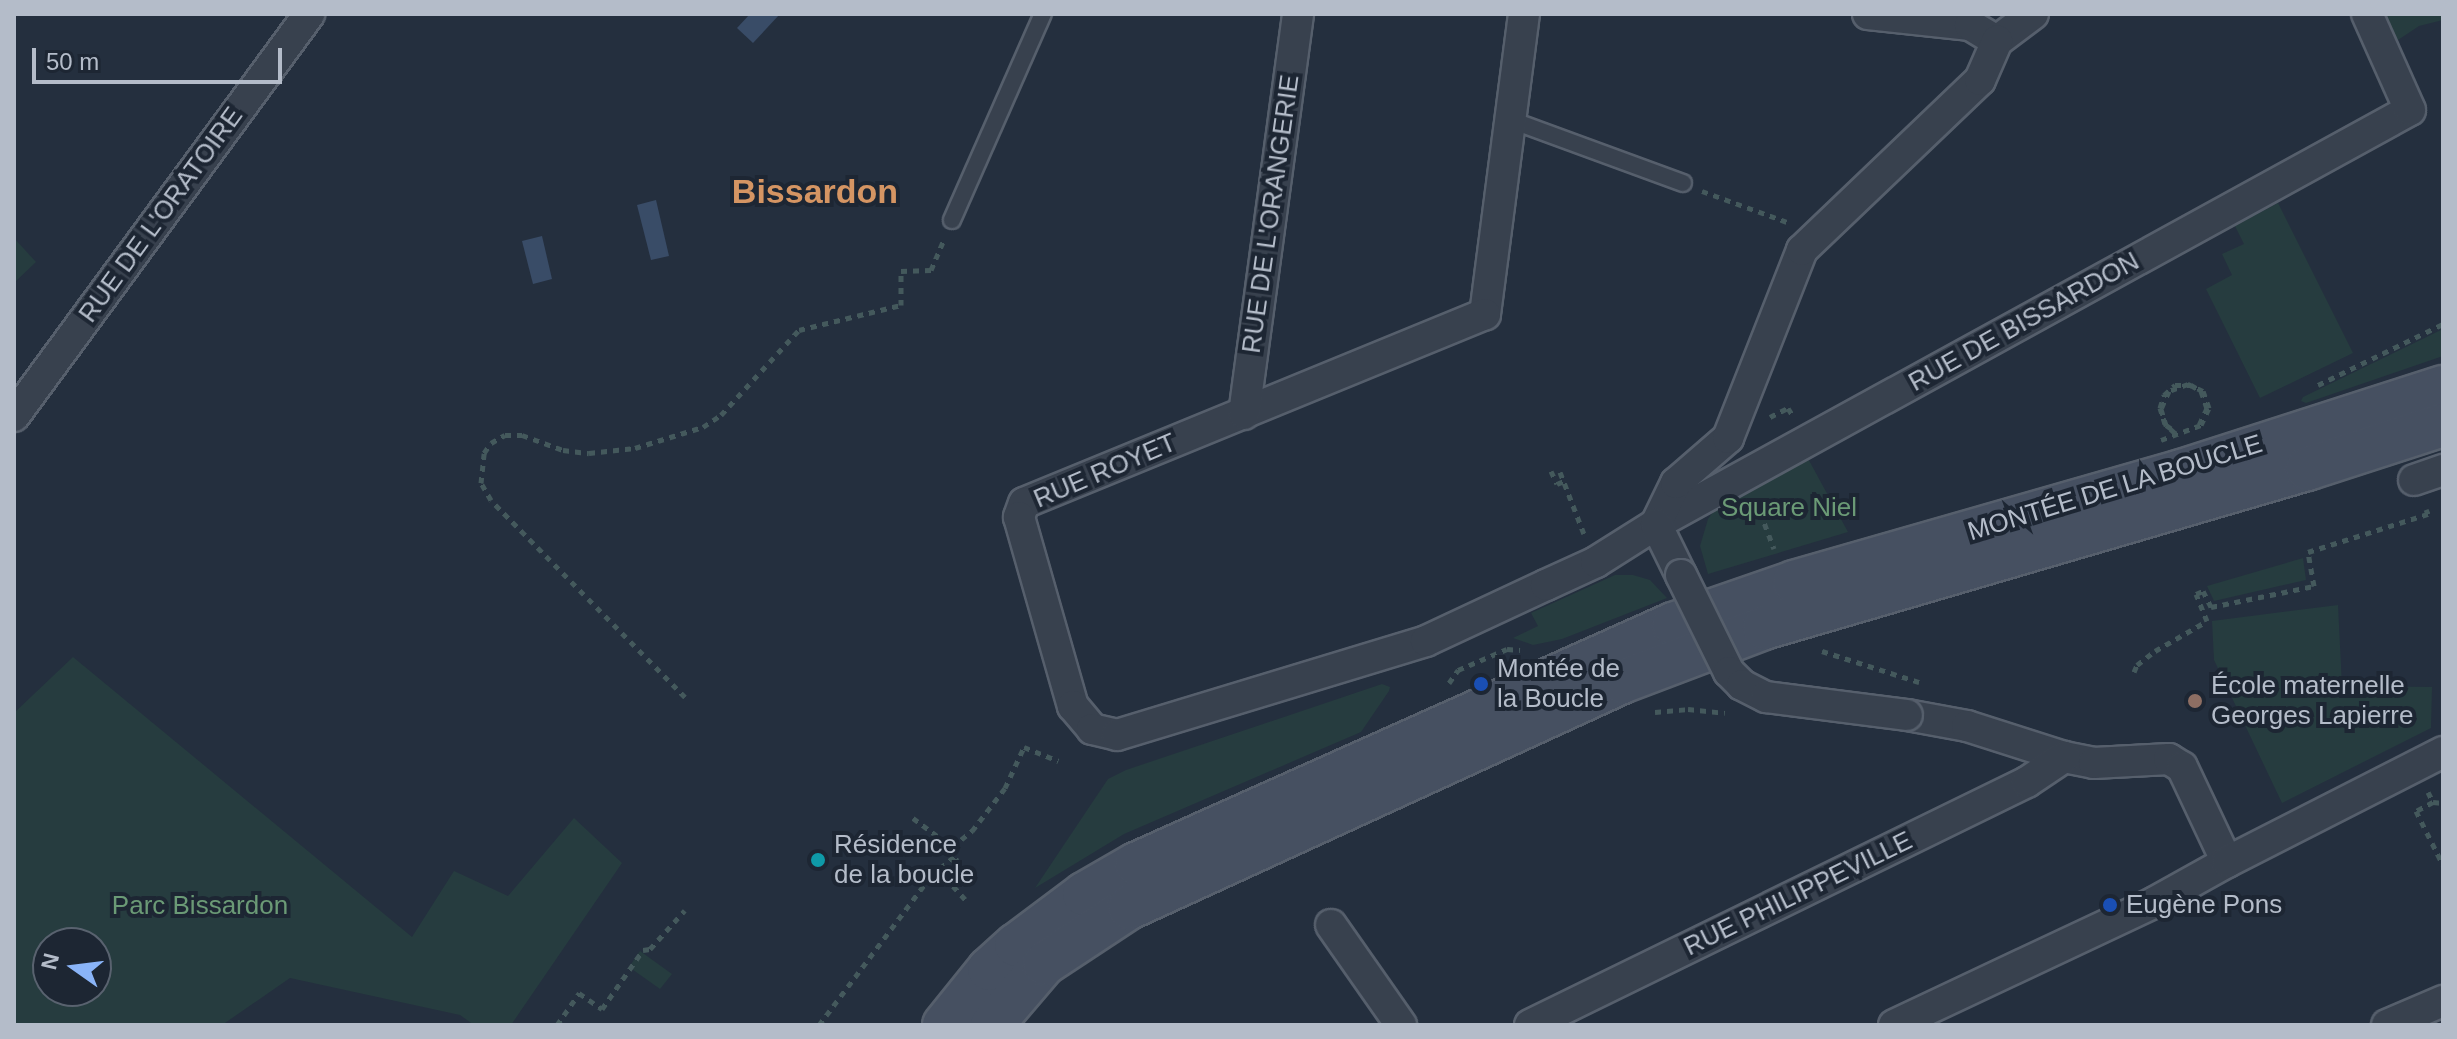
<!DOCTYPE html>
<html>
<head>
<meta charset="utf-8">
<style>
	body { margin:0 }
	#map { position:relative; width:2457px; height:1039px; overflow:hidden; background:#242f3e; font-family:Helvetica,sans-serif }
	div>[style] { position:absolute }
	.green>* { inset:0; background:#263c3f }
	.water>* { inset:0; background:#394c67 }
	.path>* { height:5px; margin-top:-2.5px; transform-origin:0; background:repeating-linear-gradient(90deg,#44595c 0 6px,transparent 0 12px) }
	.roads { filter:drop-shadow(2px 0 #565f6c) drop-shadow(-2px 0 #565f6c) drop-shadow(0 2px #565f6c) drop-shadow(0 -2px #565f6c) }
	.lane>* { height:16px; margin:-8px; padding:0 8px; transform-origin:8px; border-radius:8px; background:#38414e }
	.street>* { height:30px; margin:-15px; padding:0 15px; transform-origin:15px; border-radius:15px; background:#38414e }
	.secondary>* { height:42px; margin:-21px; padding:0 21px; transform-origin:21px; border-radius:21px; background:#465061 }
	.path-bridge>* { height:5px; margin-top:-2.5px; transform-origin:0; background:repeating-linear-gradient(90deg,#44595c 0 6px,transparent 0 12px) }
	.bridges { filter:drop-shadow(2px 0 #565f6c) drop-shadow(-2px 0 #565f6c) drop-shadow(0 2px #565f6c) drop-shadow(0 -2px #565f6c) }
	.street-bridge>* { height:30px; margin:-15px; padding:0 15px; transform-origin:15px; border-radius:15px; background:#38414e }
	.dots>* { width:22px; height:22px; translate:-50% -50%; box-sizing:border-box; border:4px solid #1d2633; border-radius:50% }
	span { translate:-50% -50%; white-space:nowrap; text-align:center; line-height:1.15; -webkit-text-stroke:8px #1d2633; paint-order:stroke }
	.street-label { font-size:26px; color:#b4bcc9 }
	.park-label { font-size:26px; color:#6b9a76 }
	.poi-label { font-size:26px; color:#b4bcc9 }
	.left { translate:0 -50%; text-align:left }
	.district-label { font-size:34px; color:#d59563; font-weight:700 }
	.frame { position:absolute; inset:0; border:16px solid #b4bcc9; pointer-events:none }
	.north { position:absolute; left:32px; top:927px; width:80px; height:80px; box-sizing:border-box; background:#1d2633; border:2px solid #59626f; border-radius:50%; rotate:284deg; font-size:22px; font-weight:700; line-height:32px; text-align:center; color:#b4bcc9 }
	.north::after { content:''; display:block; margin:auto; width:28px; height:36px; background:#8ab4f8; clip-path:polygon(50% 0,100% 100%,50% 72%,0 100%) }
	.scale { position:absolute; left:32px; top:48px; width:250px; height:36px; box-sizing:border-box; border:4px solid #b4bcc9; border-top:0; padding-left:10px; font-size:24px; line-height:28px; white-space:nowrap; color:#b4bcc9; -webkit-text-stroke:6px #1d2633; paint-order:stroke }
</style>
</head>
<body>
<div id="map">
	<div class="green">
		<div style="clip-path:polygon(2382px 14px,2443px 14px,2443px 20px,2419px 26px,2395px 42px)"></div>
		<div style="clip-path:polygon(2278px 203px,2353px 353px,2260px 398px,2206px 289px,2232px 275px,2222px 254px,2244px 244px,2235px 226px)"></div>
		<div style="clip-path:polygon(14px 238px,36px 262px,14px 283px)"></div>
		<div style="clip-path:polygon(2443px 329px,2443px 356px,2306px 403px,2301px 401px,2303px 397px)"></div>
		<div style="clip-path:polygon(1805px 453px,1848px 532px,1708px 574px,1700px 546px,1708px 519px,1718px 505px)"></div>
		<div style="clip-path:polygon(2303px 558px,2306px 580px,2214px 601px,2207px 586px)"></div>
		<div style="clip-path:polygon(1615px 575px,1633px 575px,1650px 580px,1667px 598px,1562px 639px,1533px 645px,1513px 638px,1538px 626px,1531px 613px)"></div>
		<div style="clip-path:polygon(2338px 605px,2342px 686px,2432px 687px,2431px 728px,2282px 803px,2214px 660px,2212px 621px)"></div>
		<div style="clip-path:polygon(evenodd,73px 657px,412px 937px,454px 871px,508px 896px,574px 818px,622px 863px,511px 1025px,474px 1025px,460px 1015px,290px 978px,222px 1025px,14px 1025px,14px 713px,73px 657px,48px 943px,96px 943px,96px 991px,48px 991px,48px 943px)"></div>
		<div style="clip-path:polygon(1382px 684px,1390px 687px,1389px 691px,1361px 732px,1124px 834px,1035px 888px,1108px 779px,1126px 770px)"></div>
		<div style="clip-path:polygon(640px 951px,672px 974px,660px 989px,629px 967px)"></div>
	</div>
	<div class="water">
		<div style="clip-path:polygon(750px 14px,780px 14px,753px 43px,737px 28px)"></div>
		<div style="clip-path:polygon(656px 200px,669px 256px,651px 260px,637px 205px)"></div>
		<div style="clip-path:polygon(542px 236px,552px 279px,533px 284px,522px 241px)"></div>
	</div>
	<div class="path">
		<div style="left:1702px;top:191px;width:90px;rotate:20deg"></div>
		<div style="left:2318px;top:385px;width:139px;rotate:-26deg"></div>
		<div style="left:1770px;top:417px;width:20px;rotate:-27deg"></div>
		<div style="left:1788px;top:408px;width:9px;rotate:58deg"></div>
		<div style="left:2166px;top:425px;width:12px;rotate:35deg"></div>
		<div style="left:2175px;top:433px;width:13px;rotate:-138deg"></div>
		<div style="left:2165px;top:424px;width:17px;rotate:-107deg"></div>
		<div style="left:2160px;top:408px;width:14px;rotate:-73deg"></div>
		<div style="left:2164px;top:395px;width:15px;rotate:-42deg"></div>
		<div style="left:2175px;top:385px;width:16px"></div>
		<div style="left:2191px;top:385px;width:12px;rotate:31deg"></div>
		<div style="left:2201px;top:391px;width:18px;rotate:71deg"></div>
		<div style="left:2207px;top:408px;width:19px;rotate:115deg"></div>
		<div style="left:1551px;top:471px;width:14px;rotate:65deg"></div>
		<div style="left:1557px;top:484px;width:8px;rotate:-23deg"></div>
		<div style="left:1560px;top:472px;width:66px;rotate:68.8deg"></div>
		<div style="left:1756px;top:501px;width:51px;rotate:69.4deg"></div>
		<div style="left:1822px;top:651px;width:102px;rotate:17.7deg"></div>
		<div style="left:2134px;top:672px;width:8px;rotate:-67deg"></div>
		<div style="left:2137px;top:665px;width:23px;rotate:-38deg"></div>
		<div style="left:2155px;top:651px;width:60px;rotate:-30deg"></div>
		<div style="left:2207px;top:621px;width:29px;rotate:-112deg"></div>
		<div style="left:2196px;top:594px;width:8px;rotate:-23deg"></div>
		<div style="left:2203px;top:591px;width:18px;rotate:63deg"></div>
		<div style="left:2211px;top:607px;width:105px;rotate:-11.5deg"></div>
		<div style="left:2314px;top:586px;width:35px;rotate:-100deg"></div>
		<div style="left:2308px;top:552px;width:126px;rotate:-17.6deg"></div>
		<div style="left:2428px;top:514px;width:5px;rotate:-112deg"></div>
		<div style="left:1449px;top:683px;width:16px;rotate:-55deg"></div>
		<div style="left:1458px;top:670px;width:53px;rotate:-23.2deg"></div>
		<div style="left:1507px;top:649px;width:13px;rotate:4deg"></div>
		<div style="left:685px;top:697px;width:276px;rotate:-134.6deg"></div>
		<div style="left:491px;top:500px;width:20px;rotate:-120deg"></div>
		<div style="left:481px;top:483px;width:30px;rotate:-84deg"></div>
		<div style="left:484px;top:453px;width:12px;rotate:-55deg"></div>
		<div style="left:491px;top:443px;width:16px;rotate:-30deg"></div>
		<div style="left:505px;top:435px;width:17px"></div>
		<div style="left:522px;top:435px;width:44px;rotate:20.1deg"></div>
		<div style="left:563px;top:450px;width:26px;rotate:7deg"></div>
		<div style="left:589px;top:453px;width:46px;rotate:-6.2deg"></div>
		<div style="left:635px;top:448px;width:71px;rotate:-17.2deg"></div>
		<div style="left:703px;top:427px;width:22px;rotate:-34deg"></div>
		<div style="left:721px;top:415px;width:115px;rotate:-47.5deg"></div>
		<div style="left:799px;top:330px;width:105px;rotate:-13.8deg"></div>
		<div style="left:901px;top:305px;width:34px;rotate:-90deg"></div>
		<div style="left:901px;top:271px;width:30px;rotate:-2deg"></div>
		<div style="left:931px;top:270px;width:34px;rotate:-67deg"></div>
		<div style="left:1655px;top:712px;width:33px;rotate:-5deg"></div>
		<div style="left:1688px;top:709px;width:37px;rotate:6deg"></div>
		<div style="left:2428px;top:792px;width:11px;rotate:63deg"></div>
		<div style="left:2433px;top:802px;width:19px;rotate:152deg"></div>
		<div style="left:2416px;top:811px;width:60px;rotate:63.4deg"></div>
		<div style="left:2433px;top:802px;width:10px;rotate:6deg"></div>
		<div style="left:913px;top:818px;width:49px;rotate:36.6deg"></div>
		<div style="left:952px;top:847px;width:18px;rotate:71deg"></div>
		<div style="left:958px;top:864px;width:18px;rotate:135deg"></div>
		<div style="left:945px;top:877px;width:30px;rotate:48deg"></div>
		<div style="left:952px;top:847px;width:26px;rotate:-39deg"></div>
		<div style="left:972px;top:831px;width:54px;rotate:-52.5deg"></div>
		<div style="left:1005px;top:788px;width:45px;rotate:-65.1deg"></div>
		<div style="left:1024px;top:747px;width:37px;rotate:22deg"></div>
		<div style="left:557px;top:1025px;width:39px;rotate:-55deg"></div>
		<div style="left:579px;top:993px;width:28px;rotate:35deg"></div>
		<div style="left:602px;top:1009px;width:72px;rotate:-55.2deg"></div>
		<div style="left:643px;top:950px;width:7px;rotate:-8deg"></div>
		<div style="left:650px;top:949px;width:52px;rotate:-48.1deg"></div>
		<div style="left:819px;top:1025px;width:186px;rotate:-53.1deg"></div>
		<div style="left:931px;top:876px;width:31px;rotate:-40deg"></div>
	</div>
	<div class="roads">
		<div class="lane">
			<div style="left:1511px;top:120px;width:183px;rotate:20.1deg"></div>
			<div style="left:952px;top:220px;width:225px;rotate:-66.2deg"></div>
		</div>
		<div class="street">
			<div style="left:1524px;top:14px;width:303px;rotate:97.4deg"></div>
			<div style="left:1485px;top:314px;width:498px;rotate:157.7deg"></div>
			<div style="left:1024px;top:503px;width:15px;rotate:110deg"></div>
			<div style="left:1019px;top:517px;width:197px;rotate:74.1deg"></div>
			<div style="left:1073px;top:706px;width:30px;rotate:50deg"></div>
			<div style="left:1092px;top:729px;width:26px;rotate:13deg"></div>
			<div style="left:1117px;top:735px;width:323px;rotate:-16.9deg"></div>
			<div style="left:1426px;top:641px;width:132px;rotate:-25deg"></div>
			<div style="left:1546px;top:585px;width:55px;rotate:-24.7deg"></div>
			<div style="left:1596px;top:562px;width:71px;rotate:-32.3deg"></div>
			<div style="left:1656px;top:524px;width:860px;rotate:-28.77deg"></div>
			<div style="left:2410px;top:110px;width:105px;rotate:-114.1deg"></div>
			<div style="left:1868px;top:14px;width:103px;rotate:6.2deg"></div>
			<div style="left:1970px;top:25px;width:31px;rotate:31deg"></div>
			<div style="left:1997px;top:41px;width:45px;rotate:-36.9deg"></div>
			<div style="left:1244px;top:414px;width:404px;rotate:-82.3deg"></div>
			<div style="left:14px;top:416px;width:499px;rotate:-53.7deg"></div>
			<div style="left:2414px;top:480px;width:31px;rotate:-19deg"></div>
			<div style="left:1656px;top:524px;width:46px;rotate:-64deg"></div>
			<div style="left:1676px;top:483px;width:69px;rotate:-40.9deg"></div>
			<div style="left:1728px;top:438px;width:202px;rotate:-68.5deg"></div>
			<div style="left:1802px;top:250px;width:246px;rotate:-43.7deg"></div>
			<div style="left:1980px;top:80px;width:43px;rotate:-66.4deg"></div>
			<div style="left:1656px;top:524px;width:57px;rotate:63.9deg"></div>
			<div style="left:1907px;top:715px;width:61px;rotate:10.4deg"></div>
			<div style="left:1967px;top:726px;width:102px;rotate:17.7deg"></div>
			<div style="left:2064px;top:757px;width:31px;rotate:11deg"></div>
			<div style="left:2094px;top:763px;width:75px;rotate:-3.1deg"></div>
			<div style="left:2169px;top:759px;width:15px;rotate:32deg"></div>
			<div style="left:2182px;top:767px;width:105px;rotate:64.7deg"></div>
			<div style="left:1331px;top:925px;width:122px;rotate:55deg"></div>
			<div style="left:1530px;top:1025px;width:553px;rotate:-26.06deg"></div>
			<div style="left:2027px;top:782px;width:45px;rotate:-34deg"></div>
			<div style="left:1894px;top:1025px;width:289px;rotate:-25.2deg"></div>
			<div style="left:2155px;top:902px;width:82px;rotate:-29.1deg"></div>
			<div style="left:2227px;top:862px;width:242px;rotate:-27deg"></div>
			<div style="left:2387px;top:1025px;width:61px;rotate:-23.2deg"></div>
		</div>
		<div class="secondary">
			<div style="left:944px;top:1025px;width:72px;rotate:-51.2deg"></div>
			<div style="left:989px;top:969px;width:36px;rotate:-42deg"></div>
			<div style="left:1016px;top:945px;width:85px;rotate:-36.9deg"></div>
			<div style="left:1084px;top:894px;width:60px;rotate:-30deg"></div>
			<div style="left:1136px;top:864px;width:588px;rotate:-24.08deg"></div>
			<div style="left:1673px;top:624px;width:128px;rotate:-19.1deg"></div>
			<div style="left:1794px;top:582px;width:403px;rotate:-16deg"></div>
			<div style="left:2181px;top:471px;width:275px;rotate:-17.8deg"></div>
			<div style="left:992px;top:1025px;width:80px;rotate:-49.6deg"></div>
			<div style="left:1044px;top:964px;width:102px;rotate:-33.4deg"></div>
			<div style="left:1129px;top:908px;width:542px;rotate:-24.63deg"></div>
			<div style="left:1622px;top:682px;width:152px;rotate:-20.8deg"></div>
			<div style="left:1764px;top:628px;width:566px;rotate:-16.32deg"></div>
			<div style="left:2307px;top:469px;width:143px;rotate:-17.9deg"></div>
		</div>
	</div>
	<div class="path-bridge">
		<div style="left:2161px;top:440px;width:43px;rotate:-20.6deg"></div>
		<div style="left:2201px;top:425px;width:19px;rotate:-65deg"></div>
		<div style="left:2209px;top:408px;width:18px;rotate:-109deg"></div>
		<div style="left:2203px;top:391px;width:17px;rotate:-155deg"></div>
		<div style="left:2188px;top:384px;width:20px;rotate:160deg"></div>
		<div style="left:2169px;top:391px;width:20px;rotate:114deg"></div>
		<div style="left:2161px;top:409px;width:17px;rotate:73deg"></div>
	</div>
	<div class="bridges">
		<div class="street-bridge">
			<div style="left:1681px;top:575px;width:108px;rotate:63.7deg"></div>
			<div style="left:1729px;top:672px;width:18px;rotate:45deg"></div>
			<div style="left:1742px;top:685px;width:27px;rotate:27deg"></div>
			<div style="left:1766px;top:697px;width:142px;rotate:7.3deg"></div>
		</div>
	</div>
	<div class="dots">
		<div style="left:1481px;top:684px;background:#1a4fb4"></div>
		<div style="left:2195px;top:701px;background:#8d6e63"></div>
		<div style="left:818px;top:860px;background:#0f9aa8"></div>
		<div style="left:2110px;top:905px;background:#1a4fb4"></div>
	</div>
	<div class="street-label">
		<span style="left:1271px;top:214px;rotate:-82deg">RUE DE L'ORANGERIE</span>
		<span style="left:161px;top:215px;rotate:-54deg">RUE DE L'ORATOIRE</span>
		<span style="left:2024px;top:322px;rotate:-29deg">RUE DE BISSARDON</span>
		<span style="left:1105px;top:471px;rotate:-23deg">RUE ROYET</span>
		<span style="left:2115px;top:488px;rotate:-17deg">MONTÉE DE LA BOUCLE</span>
		<span style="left:1798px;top:894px;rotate:-26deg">RUE PHILIPPEVILLE</span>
	</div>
	<div class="park-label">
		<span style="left:1789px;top:508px">Square Niel</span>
		<span style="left:200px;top:906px">Parc Bissardon</span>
	</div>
	<div class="poi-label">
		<span class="left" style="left:1497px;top:684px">Montée de<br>la Boucle</span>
		<span class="left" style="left:2211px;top:701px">École maternelle<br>Georges Lapierre</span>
		<span class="left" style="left:834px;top:860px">Résidence<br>de la boucle</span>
		<span class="left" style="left:2126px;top:905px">Eugène Pons</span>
	</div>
	<div class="district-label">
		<span style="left:815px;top:192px">Bissardon</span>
	</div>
	<div class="frame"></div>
	<div class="north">N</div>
	<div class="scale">50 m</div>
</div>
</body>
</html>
